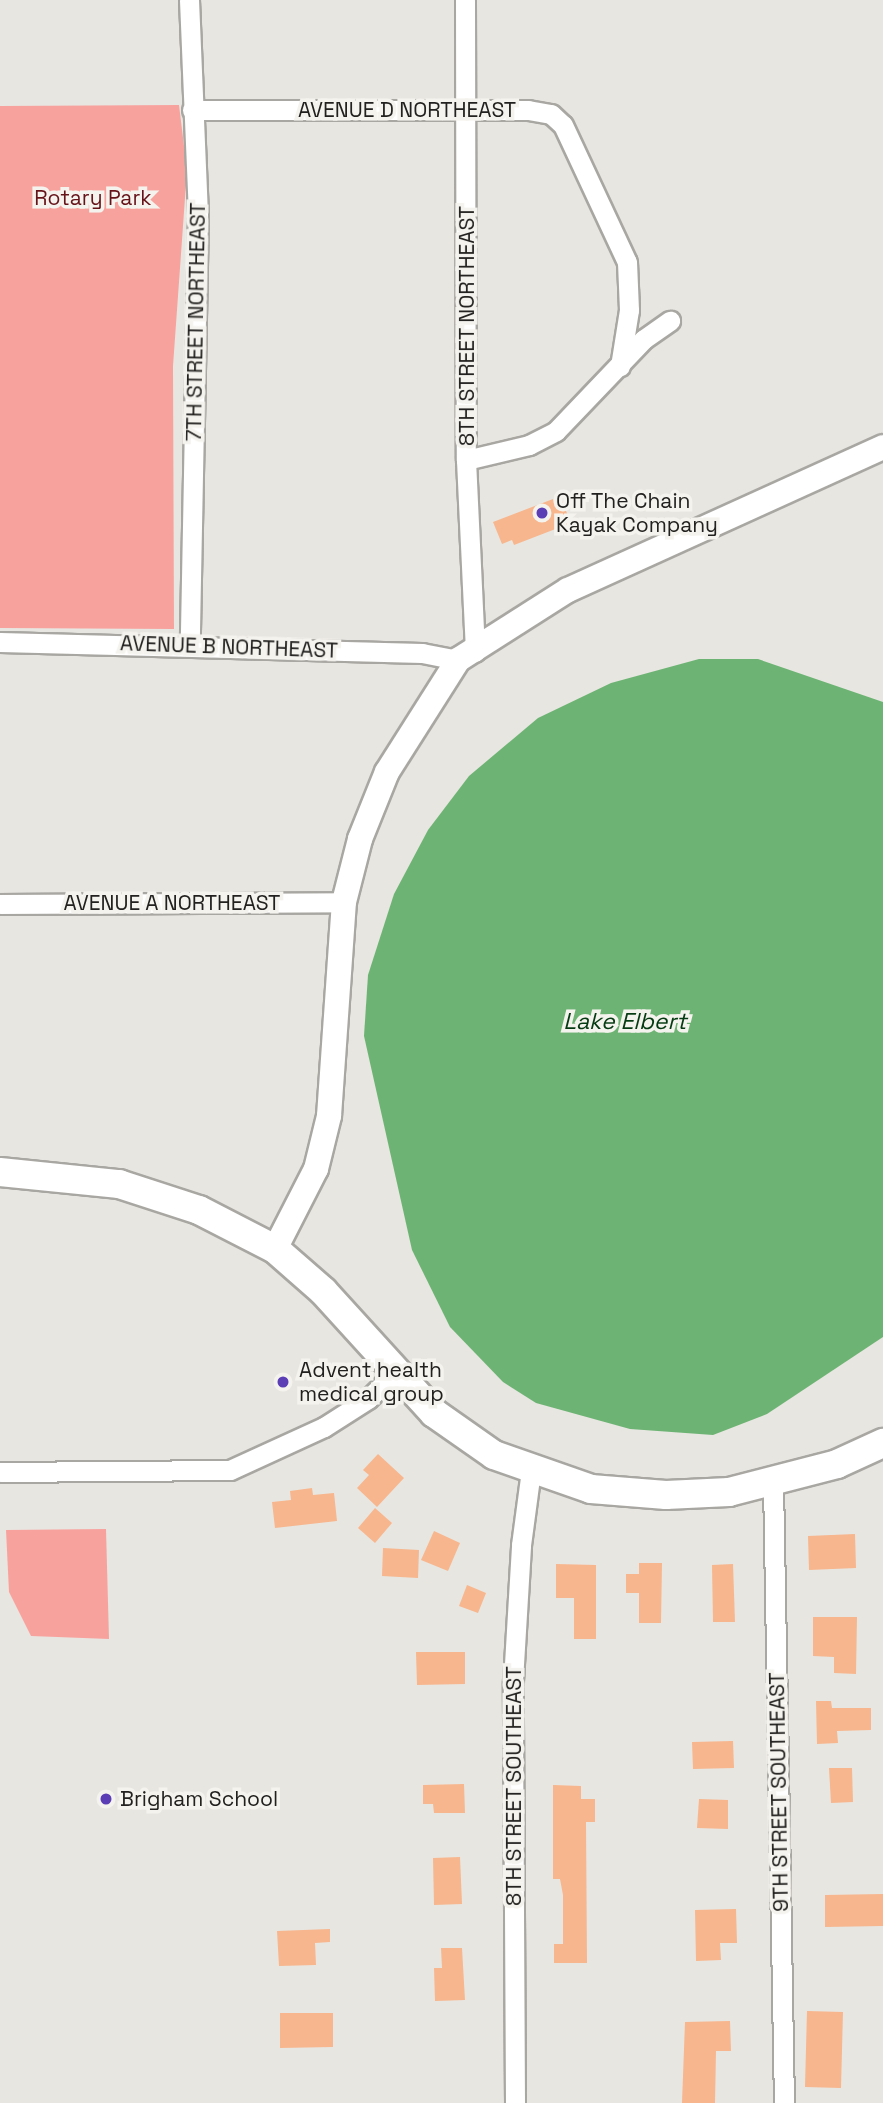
<!DOCTYPE html>
<html>
<head>
<meta charset="utf-8">
<style>
	body { margin:0 }
	#map { position:relative; width:883px; height:2103px; overflow:hidden; background:#e8e6e1; font-family:"Space Grotesk",sans-serif }
	div>[style] { position:absolute }
	.green>* { inset:0; background:#f8a29e }
	.water>* { inset:0; background:#6db474 }
	.building>* { inset:0; background:#f7b68d }
	.roads { filter:drop-shadow(2px 0 #a9a7a2) drop-shadow(-2px 0 #a9a7a2) drop-shadow(0 2px #a9a7a2) drop-shadow(0 -2px #a9a7a2) }
	.minor>* { height:19px; margin:-9.5px; padding:0 9.5px; transform-origin:9.5px; border-radius:9.5px; background:#fff }
	.tertiary>* { height:24px; margin:-12px; padding:0 12px; transform-origin:12px; border-radius:12px; background:#fff }
	.secondary>* { height:28px; margin:-14px; padding:0 14px; transform-origin:14px; border-radius:14px; background:#fff }
	.dots>* { width:19px; height:19px; translate:-50% -50%; box-sizing:border-box; border:4px solid #f5f3ee; border-radius:50% }
	span { translate:-50% -50%; white-space:nowrap; text-align:center; line-height:1.15; -webkit-text-stroke:7px #f5f3ee; paint-order:stroke }
	.street-label { font-size:21px; color:#22211f }
	.park-label { font-size:21px; color:#661219 }
	.poi-label { font-size:21px; color:#22211f }
	.left { translate:0 -50%; text-align:left }
	.water-label { font-size:23px; color:#053b12; font-style:italic }
</style>
</head>
<body>
<div id="map">
	<div class="green">
		<div style="clip-path:polygon(179px 105px,187px 170px,173px 366px,174px 629px,0 628px,0 106px)"></div>
		<div style="clip-path:polygon(106px 1529px,109px 1639px,31px 1636px,9px 1592px,6px 1530px)"></div>
	</div>
	<div class="water">
		<div style="clip-path:polygon(699px 659px,758px 659px,883px 702px,883px 1337px,767px 1414px,713px 1435px,630px 1429px,536px 1403px,503px 1382px,450px 1327px,412px 1250px,364px 1036px,368px 975px,394px 894px,428px 830px,469px 776px,538px 718px,611px 683px)"></div>
	</div>
	<div class="building">
		<div style="clip-path:polygon(553px 499px,554px 504px,562px 501px,571px 523px,514px 545px,512px 540px,502px 544px,493px 522px)"></div>
		<div style="clip-path:polygon(378px 1454px,404px 1478px,377px 1507px,357px 1488px,369px 1475px,363px 1470px)"></div>
		<div style="clip-path:polygon(312px 1488px,313px 1495px,334px 1493px,337px 1521px,275px 1528px,272px 1502px,291px 1500px,290px 1491px)"></div>
		<div style="clip-path:polygon(375px 1508px,392px 1523px,375px 1543px,358px 1528px)"></div>
		<div style="clip-path:polygon(434px 1531px,460px 1543px,448px 1571px,421px 1560px)"></div>
		<div style="clip-path:polygon(855px 1534px,856px 1568px,809px 1570px,808px 1536px)"></div>
		<div style="clip-path:polygon(383px 1548px,419px 1550px,418px 1578px,382px 1576px)"></div>
		<div style="clip-path:polygon(639px 1563px,662px 1563px,661px 1623px,639px 1623px,639px 1593px,626px 1593px,626px 1574px,639px 1574px)"></div>
		<div style="clip-path:polygon(556px 1564px,596px 1565px,596px 1639px,574px 1639px,574px 1598px,556px 1598px)"></div>
		<div style="clip-path:polygon(733px 1564px,735px 1622px,713px 1622px,712px 1565px)"></div>
		<div style="clip-path:polygon(467px 1585px,486px 1593px,478px 1613px,459px 1606px)"></div>
		<div style="clip-path:polygon(813px 1617px,857px 1617px,856px 1674px,834px 1673px,834px 1657px,813px 1656px)"></div>
		<div style="clip-path:polygon(416px 1652px,465px 1652px,465px 1684px,417px 1685px)"></div>
		<div style="clip-path:polygon(816px 1701px,831px 1701px,832px 1708px,871px 1708px,871px 1730px,837px 1731px,838px 1743px,817px 1744px)"></div>
		<div style="clip-path:polygon(733px 1741px,734px 1768px,693px 1769px,692px 1742px)"></div>
		<div style="clip-path:polygon(829px 1768px,852px 1768px,853px 1802px,831px 1803px)"></div>
		<div style="clip-path:polygon(464px 1784px,465px 1813px,434px 1813px,433px 1804px,423px 1804px,423px 1785px)"></div>
		<div style="clip-path:polygon(553px 1785px,581px 1786px,581px 1799px,595px 1799px,595px 1822px,586px 1822px,587px 1963px,554px 1963px,554px 1944px,563px 1944px,563px 1895px,560px 1879px,553px 1879px)"></div>
		<div style="clip-path:polygon(699px 1799px,728px 1800px,728px 1829px,697px 1828px)"></div>
		<div style="clip-path:polygon(460px 1857px,462px 1904px,434px 1905px,433px 1858px)"></div>
		<div style="clip-path:polygon(883px 1894px,883px 1926px,825px 1927px,825px 1895px)"></div>
		<div style="clip-path:polygon(736px 1909px,737px 1943px,720px 1943px,721px 1960px,696px 1961px,695px 1910px)"></div>
		<div style="clip-path:polygon(330px 1929px,330px 1942px,315px 1943px,316px 1965px,279px 1966px,277px 1931px)"></div>
		<div style="clip-path:polygon(441px 1948px,462px 1948px,465px 2000px,435px 2001px,434px 1968px,442px 1968px)"></div>
		<div style="clip-path:polygon(807px 2011px,843px 2012px,841px 2088px,805px 2087px)"></div>
		<div style="clip-path:polygon(280px 2013px,333px 2013px,333px 2047px,280px 2048px)"></div>
		<div style="clip-path:polygon(730px 2021px,731px 2051px,716px 2051px,715px 2103px,682px 2103px,685px 2022px)"></div>
	</div>
	<div class="roads">
		<div class="minor">
			<div style="left:189px;top:0;width:214px;rotate:87.6deg"></div>
			<div style="left:198px;top:214px;width:430px;rotate:91.1deg"></div>
			<div style="left:465px;top:0;width:460px;rotate:89.9deg"></div>
			<div style="left:466px;top:460px;width:192px;rotate:87.3deg"></div>
			<div style="left:192px;top:110px;width:336px"></div>
			<div style="left:528px;top:110px;width:23px;rotate:10deg"></div>
			<div style="left:551px;top:114px;width:16px;rotate:43deg"></div>
			<div style="left:563px;top:125px;width:151px;rotate:65deg"></div>
			<div style="left:627px;top:262px;width:48px;rotate:87.6deg"></div>
			<div style="left:629px;top:310px;width:57px;rotate:99.1deg"></div>
			<div style="left:466px;top:460px;width:65px;rotate:-13.4deg"></div>
			<div style="left:529px;top:445px;width:30px;rotate:-27deg"></div>
			<div style="left:556px;top:431px;width:127px;rotate:-46.3deg"></div>
			<div style="left:644px;top:339px;width:32px;rotate:-35deg"></div>
			<div style="left:0;top:642px;width:422px;rotate:1.5deg"></div>
			<div style="left:422px;top:653px;width:37px;rotate:11deg"></div>
			<div style="left:0;top:904px;width:344px;rotate:-0.3deg"></div>
			<div style="left:0;top:1472px;width:230px;rotate:-0.5deg"></div>
			<div style="left:230px;top:1470px;width:103px;rotate:-24.6deg"></div>
			<div style="left:324px;top:1427px;width:52px;rotate:-32.5deg"></div>
			<div style="left:368px;top:1399px;width:39px;rotate:-44deg"></div>
			<div style="left:773px;top:1481px;width:622px;rotate:88.99deg"></div>
			<div style="left:515px;top:2103px;width:422px;rotate:-90.3deg"></div>
			<div style="left:513px;top:1681px;width:136px;rotate:-86.6deg"></div>
			<div style="left:521px;top:1545px;width:76px;rotate:-82.4deg"></div>
		</div>
		<div class="tertiary">
			<div style="left:275px;top:1249px;width:90px;rotate:-62.9deg"></div>
			<div style="left:316px;top:1169px;width:55px;rotate:-76.2deg"></div>
			<div style="left:329px;top:1116px;width:215px;rotate:-86deg"></div>
			<div style="left:344px;top:902px;width:65px;rotate:-75.7deg"></div>
			<div style="left:360px;top:839px;width:72px;rotate:-68.1deg"></div>
			<div style="left:387px;top:772px;width:133px;rotate:-57.6deg"></div>
			<div style="left:458px;top:660px;width:130px;rotate:-32.5deg"></div>
			<div style="left:568px;top:590px;width:346px;rotate:-24.4deg"></div>
		</div>
		<div class="secondary">
			<div style="left:0;top:1172px;width:120px;rotate:5.8deg"></div>
			<div style="left:119px;top:1184px;width:84px;rotate:18deg"></div>
			<div style="left:199px;top:1210px;width:85px;rotate:27.2deg"></div>
			<div style="left:275px;top:1249px;width:64px;rotate:41.2deg"></div>
			<div style="left:323px;top:1291px;width:165px;rotate:47.7deg"></div>
			<div style="left:434px;top:1413px;width:73px;rotate:35deg"></div>
			<div style="left:494px;top:1455px;width:103px;rotate:19.3deg"></div>
			<div style="left:591px;top:1489px;width:75px;rotate:4.6deg"></div>
			<div style="left:666px;top:1495px;width:63px;rotate:-2.7deg"></div>
			<div style="left:729px;top:1492px;width:112px;rotate:-14.5deg"></div>
			<div style="left:837px;top:1464px;width:51px;rotate:-24.5deg"></div>
		</div>
	</div>
	<div class="dots">
		<div style="left:542px;top:513px;background:#5b3db5"></div>
		<div style="left:283px;top:1382px;background:#5b3db5"></div>
		<div style="left:106px;top:1799px;background:#5b3db5"></div>
	</div>
	<div class="street-label">
		<span style="left:407px;top:110px">AVENUE D NORTHEAST</span>
		<span style="left:196px;top:322px;rotate:-89deg">7TH STREET NORTHEAST</span>
		<span style="left:467px;top:326px;rotate:-90deg">8TH STREET NORTHEAST</span>
		<span style="left:229px;top:647px;rotate:2deg">AVENUE B NORTHEAST</span>
		<span style="left:172px;top:903px">AVENUE A NORTHEAST</span>
		<span style="left:514px;top:1786px;rotate:-90deg">8TH STREET SOUTHEAST</span>
		<span style="left:779px;top:1792px;rotate:-91deg">9TH STREET SOUTHEAST</span>
	</div>
	<div class="park-label">
		<span style="left:93px;top:198px">Rotary Park</span>
	</div>
	<div class="poi-label">
		<span class="left" style="left:556px;top:513px">Off The Chain<br>Kayak Company</span>
		<span class="left" style="left:299px;top:1382px">Advent health<br>medical group</span>
		<span class="left" style="left:120px;top:1799px">Brigham School</span>
	</div>
	<div class="water-label">
		<span style="left:625px;top:1021px">Lake Elbert</span>
	</div>
</div>
</body>
</html>
